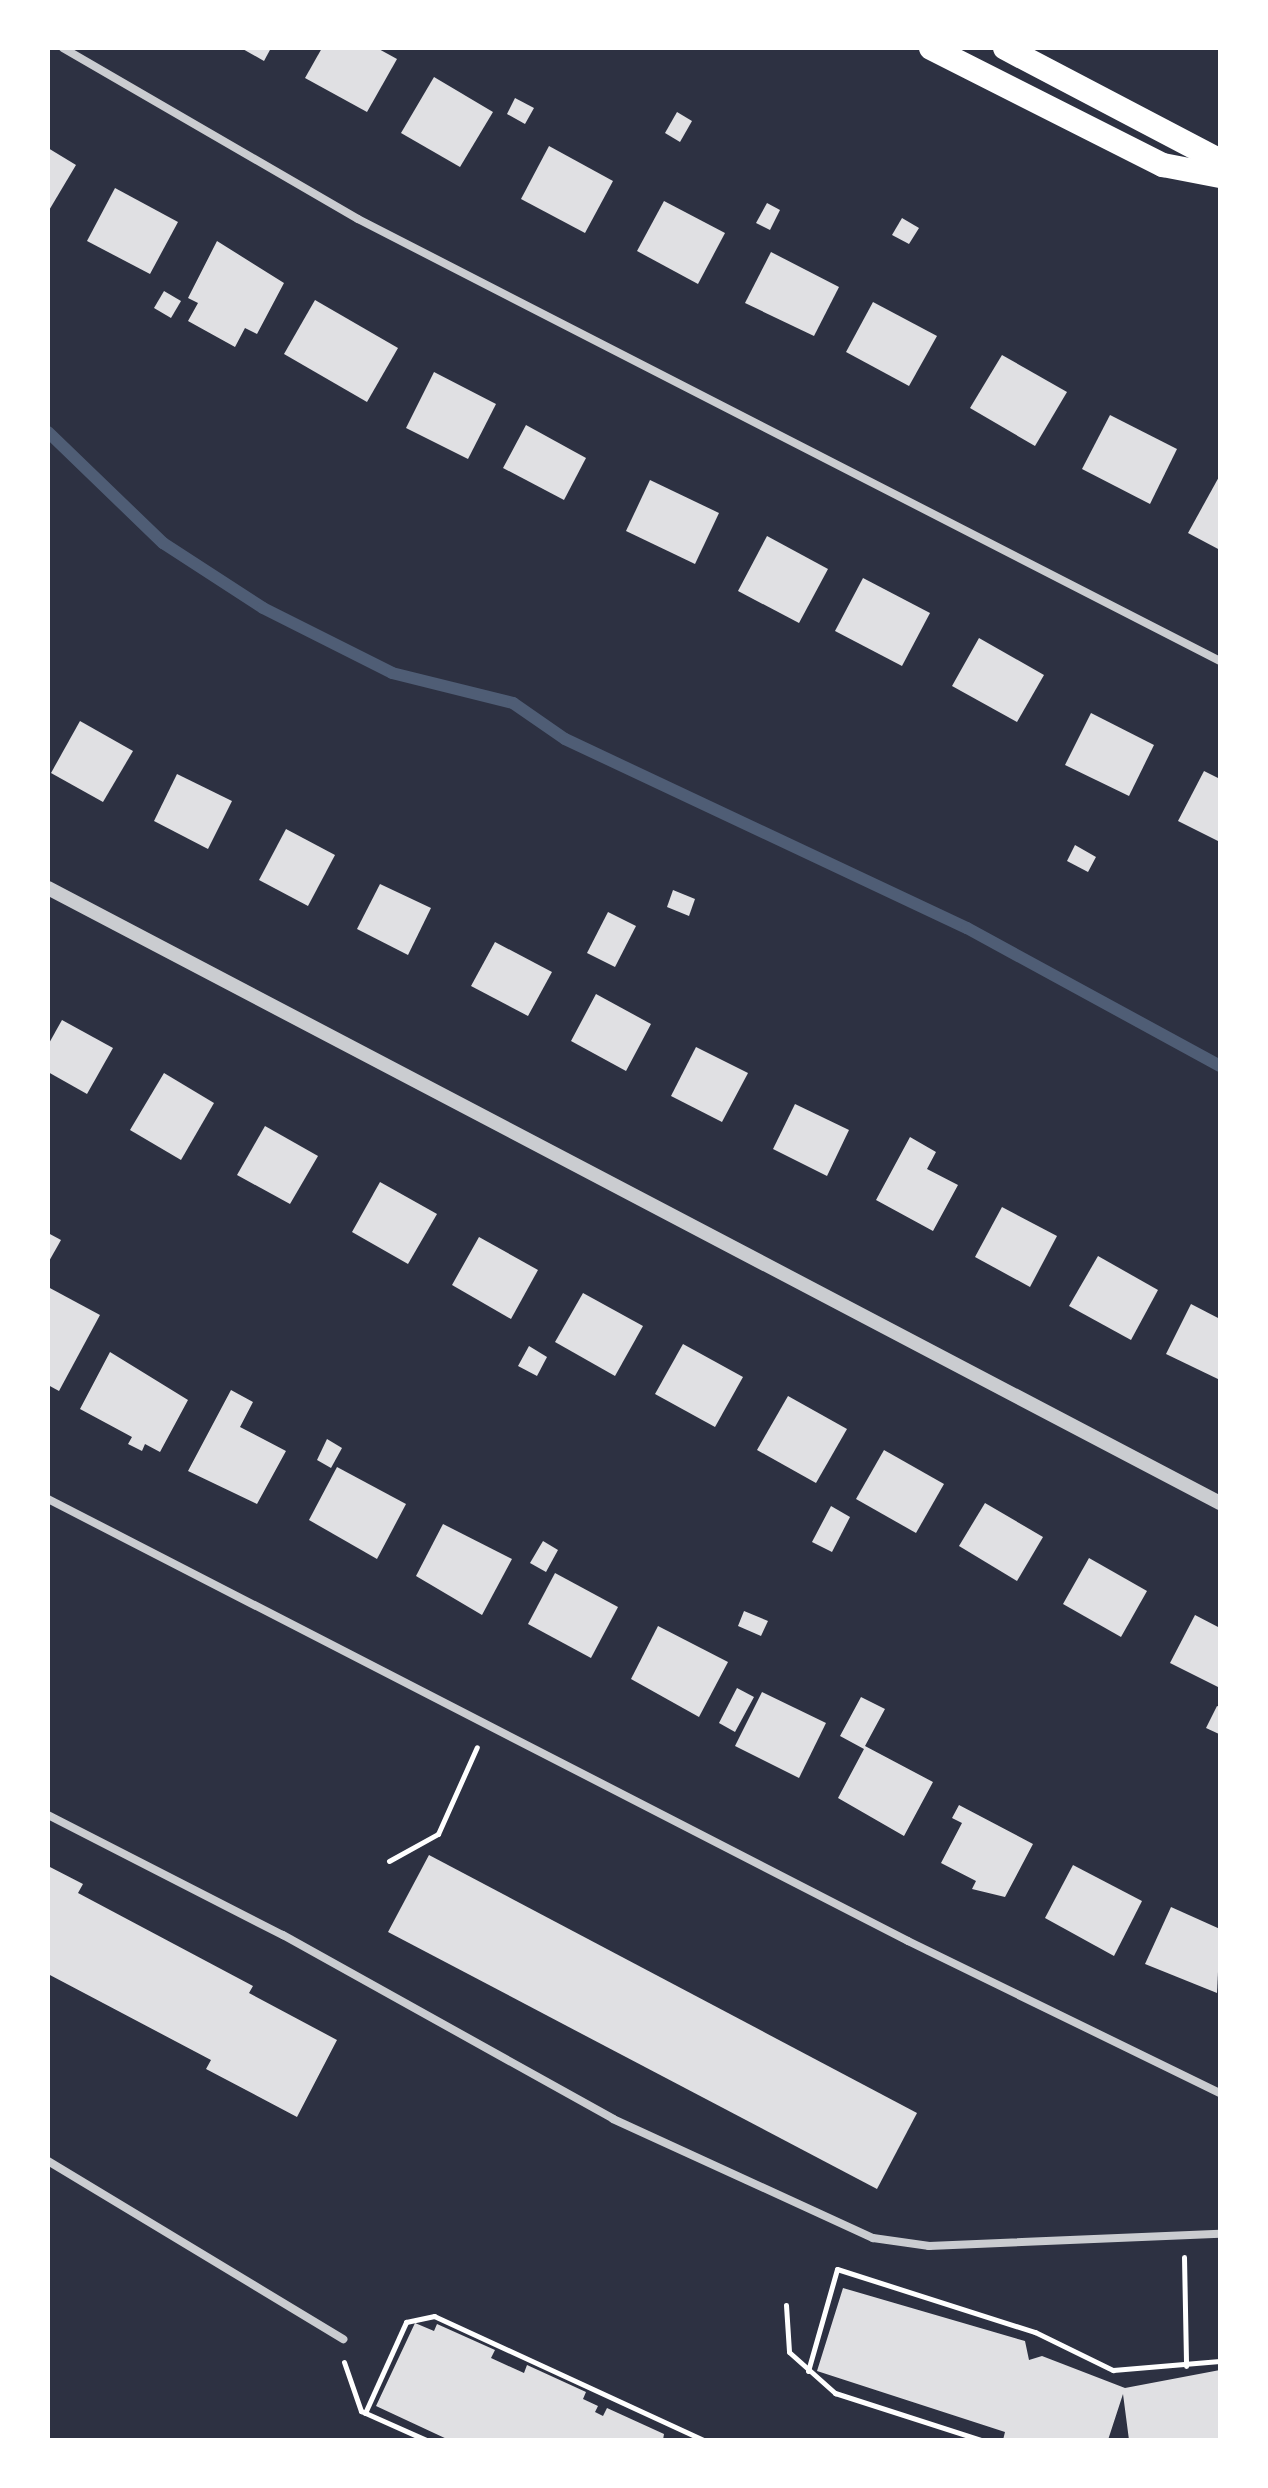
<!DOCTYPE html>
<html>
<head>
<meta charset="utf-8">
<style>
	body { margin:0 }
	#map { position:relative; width:1268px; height:2488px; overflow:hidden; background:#2d3142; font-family:"Space Grotesk",sans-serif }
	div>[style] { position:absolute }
	.stream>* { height:12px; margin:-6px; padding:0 6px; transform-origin:6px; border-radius:6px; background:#4f5d75 }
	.building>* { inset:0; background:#e0e0e3 }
	.path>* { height:5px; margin:-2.5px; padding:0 2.5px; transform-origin:2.5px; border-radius:2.5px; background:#fff }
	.minor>* { height:8px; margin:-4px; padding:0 4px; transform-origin:4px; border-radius:4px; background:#caccd0 }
	.tertiary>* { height:14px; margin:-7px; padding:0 7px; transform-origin:7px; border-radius:7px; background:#caccd0 }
	.motorway>* { height:24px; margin:-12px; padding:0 12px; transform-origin:12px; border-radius:12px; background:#fff }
	span { translate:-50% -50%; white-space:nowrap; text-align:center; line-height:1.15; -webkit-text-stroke:8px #fff; paint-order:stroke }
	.frame { position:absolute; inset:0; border:50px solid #fff; pointer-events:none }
</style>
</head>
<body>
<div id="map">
	<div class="stream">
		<div style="left:48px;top:432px;width:160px;rotate:44deg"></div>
		<div style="left:163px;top:543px;width:119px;rotate:33deg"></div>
		<div style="left:263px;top:608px;width:144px;rotate:26.7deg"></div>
		<div style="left:392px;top:673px;width:125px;rotate:13.9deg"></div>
		<div style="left:513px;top:703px;width:63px;rotate:34.7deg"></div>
		<div style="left:565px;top:739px;width:444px;rotate:25.2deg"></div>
		<div style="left:967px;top:928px;width:288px;rotate:28.6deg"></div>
	</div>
	<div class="building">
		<div style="clip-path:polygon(241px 48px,271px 48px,264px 61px)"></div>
		<div style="clip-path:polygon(322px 48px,377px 48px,397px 59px,367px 112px,305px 78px)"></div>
		<div style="clip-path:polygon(434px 77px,493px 112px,460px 167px,401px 133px)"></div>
		<div style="clip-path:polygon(515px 98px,534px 108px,525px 124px,507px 114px)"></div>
		<div style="clip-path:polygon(677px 112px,692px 121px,680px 142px,665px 133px)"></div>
		<div style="clip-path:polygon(549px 146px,613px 181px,585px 233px,521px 199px)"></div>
		<div style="clip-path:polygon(48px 148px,76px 165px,48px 212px)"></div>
		<div style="clip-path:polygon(115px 188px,178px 222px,150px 274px,87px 241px)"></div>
		<div style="clip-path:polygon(664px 201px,725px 233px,698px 284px,637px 251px)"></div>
		<div style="clip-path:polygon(767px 203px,780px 210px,770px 230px,756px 223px)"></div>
		<div style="clip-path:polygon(902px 218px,919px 228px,909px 244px,892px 235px)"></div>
		<div style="clip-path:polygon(217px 241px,284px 283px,257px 334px,245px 328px,235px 347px,188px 321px,198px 303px,188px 298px)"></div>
		<div style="clip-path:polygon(771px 252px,839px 287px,814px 336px,745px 303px)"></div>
		<div style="clip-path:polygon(164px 291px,181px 301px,171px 318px,154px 308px)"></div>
		<div style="clip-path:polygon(315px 300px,398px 348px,367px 402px,284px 354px)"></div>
		<div style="clip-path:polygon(873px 302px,937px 336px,909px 386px,846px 352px)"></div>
		<div style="clip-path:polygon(1002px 355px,1067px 392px,1035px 446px,970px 408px)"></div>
		<div style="clip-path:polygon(434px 372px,496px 404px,468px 459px,406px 428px)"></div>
		<div style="clip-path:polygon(1110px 415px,1177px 449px,1150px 504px,1082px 469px)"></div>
		<div style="clip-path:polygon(526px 425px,586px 458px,564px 500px,503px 468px)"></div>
		<div style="clip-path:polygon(1220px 475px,1220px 550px,1188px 533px)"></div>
		<div style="clip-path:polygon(650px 480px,719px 513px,695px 564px,626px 531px)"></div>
		<div style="clip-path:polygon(767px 536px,828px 569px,799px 623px,738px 591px)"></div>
		<div style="clip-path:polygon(863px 578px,930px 613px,902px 666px,835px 631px)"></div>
		<div style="clip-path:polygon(979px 638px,1044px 675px,1017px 722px,952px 686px)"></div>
		<div style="clip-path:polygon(1091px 713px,1154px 745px,1129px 796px,1065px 765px)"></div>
		<div style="clip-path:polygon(80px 721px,133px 751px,103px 802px,51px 773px)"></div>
		<div style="clip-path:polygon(1204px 771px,1220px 779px,1220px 842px,1178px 821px)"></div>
		<div style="clip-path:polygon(177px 774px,232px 801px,208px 849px,154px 821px)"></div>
		<div style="clip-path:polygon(286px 829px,335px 855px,308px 906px,259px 880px)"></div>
		<div style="clip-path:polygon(1075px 845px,1096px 857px,1088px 872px,1067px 861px)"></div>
		<div style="clip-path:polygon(380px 884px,431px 908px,408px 955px,357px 929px)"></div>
		<div style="clip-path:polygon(673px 890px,695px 899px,689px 916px,667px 907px)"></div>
		<div style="clip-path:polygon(608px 912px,636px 926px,615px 967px,587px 953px)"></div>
		<div style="clip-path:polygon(495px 942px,552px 972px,528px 1016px,471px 986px)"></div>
		<div style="clip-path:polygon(596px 994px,651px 1024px,626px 1071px,571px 1041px)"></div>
		<div style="clip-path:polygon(62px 1020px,113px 1048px,87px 1094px,48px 1072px,48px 1045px)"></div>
		<div style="clip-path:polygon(696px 1047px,748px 1073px,722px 1122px,671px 1096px)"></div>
		<div style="clip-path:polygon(164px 1073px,214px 1103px,181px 1160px,130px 1130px)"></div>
		<div style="clip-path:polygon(795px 1104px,849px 1130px,827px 1176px,773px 1149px)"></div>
		<div style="clip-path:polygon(265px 1126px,318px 1156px,290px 1204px,237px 1175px)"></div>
		<div style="clip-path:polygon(910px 1137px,936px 1152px,927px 1169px,958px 1185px,933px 1231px,876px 1200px)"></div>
		<div style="clip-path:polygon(380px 1182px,437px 1214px,408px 1264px,352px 1232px)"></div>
		<div style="clip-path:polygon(1002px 1207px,1057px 1236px,1030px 1287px,975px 1257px)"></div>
		<div style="clip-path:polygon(48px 1233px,61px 1240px,48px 1263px)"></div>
		<div style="clip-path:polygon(479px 1237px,538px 1270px,511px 1319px,452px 1285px)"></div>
		<div style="clip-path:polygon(1098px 1256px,1158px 1290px,1131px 1340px,1069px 1306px)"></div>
		<div style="clip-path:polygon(48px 1287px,100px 1315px,59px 1391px,48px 1385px)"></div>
		<div style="clip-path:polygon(583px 1293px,643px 1326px,615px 1376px,555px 1342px)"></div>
		<div style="clip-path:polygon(1191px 1304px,1220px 1319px,1220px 1380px,1166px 1354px)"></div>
		<div style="clip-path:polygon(683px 1344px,743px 1377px,715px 1427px,655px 1394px)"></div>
		<div style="clip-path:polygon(529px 1346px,547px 1357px,537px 1376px,518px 1366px)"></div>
		<div style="clip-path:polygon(110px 1352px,188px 1400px,160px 1452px,145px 1444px,142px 1451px,128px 1444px,132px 1437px,80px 1409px)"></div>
		<div style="clip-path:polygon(231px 1390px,253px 1402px,240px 1427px,286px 1451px,257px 1504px,188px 1471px)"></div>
		<div style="clip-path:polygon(788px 1396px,847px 1429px,816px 1483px,757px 1450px)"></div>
		<div style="clip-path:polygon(327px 1439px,342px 1448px,331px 1468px,317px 1460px)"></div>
		<div style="clip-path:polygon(884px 1450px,944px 1484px,916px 1533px,856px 1499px)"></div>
		<div style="clip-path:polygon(337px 1467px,406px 1504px,377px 1559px,309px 1520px)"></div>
		<div style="clip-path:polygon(985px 1503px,1043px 1537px,1017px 1581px,959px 1546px)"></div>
		<div style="clip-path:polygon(831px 1506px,850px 1517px,832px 1552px,812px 1542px)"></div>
		<div style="clip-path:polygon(443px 1524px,512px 1559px,482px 1615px,416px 1576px)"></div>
		<div style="clip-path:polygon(543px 1541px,558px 1550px,546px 1572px,530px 1563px)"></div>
		<div style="clip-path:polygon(1089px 1558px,1147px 1591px,1121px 1637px,1063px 1604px)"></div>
		<div style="clip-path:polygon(555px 1573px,618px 1607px,591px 1658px,528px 1624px)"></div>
		<div style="clip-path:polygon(744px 1611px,768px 1621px,761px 1636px,738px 1626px)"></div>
		<div style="clip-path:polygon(1195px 1615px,1220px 1628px,1220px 1688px,1170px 1663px)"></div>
		<div style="clip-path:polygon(658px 1626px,728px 1662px,699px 1717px,631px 1679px)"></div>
		<div style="clip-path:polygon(737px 1688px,754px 1697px,735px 1732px,719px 1723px)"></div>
		<div style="clip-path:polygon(762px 1692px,826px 1723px,799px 1778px,735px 1746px)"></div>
		<div style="clip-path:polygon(861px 1697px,885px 1709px,865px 1746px,933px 1782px,904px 1836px,838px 1798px,864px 1749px,840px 1736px)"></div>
		<div style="clip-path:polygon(1217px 1706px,1220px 1707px,1219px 1734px,1206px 1728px)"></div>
		<div style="clip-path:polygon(959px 1805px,1033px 1844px,1005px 1897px,972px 1889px,976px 1881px,941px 1863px,962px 1823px,952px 1818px)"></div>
		<div style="clip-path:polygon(429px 1855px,917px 2113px,877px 2189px,388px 1932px)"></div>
		<div style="clip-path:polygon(1073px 1865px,1142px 1901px,1114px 1956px,1045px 1918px)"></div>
		<div style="clip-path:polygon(48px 1866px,83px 1884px,78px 1893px,253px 1986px,249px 1993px,337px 2040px,297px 2117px,206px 2069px,211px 2060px,48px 1974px)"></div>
		<div style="clip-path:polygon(1171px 1907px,1220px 1929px,1217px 1993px,1145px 1964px)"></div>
		<div style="clip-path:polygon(843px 2288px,1025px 2341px,1029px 2360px,1042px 2356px,1125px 2388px,1220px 2370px,1220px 2440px,1129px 2440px,1123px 2394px,1108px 2440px,1003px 2440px,1005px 2432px,817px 2371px)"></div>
		<div style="clip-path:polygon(415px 2323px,434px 2331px,437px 2324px,495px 2350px,491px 2358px,524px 2373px,527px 2365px,586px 2392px,583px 2399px,598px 2406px,595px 2412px,603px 2416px,607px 2408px,664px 2434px,663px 2440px,449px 2440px,376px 2406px)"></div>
	</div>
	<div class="path">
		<div style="left:389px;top:1861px;width:56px;rotate:-28.9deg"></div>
		<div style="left:438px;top:1834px;width:95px;rotate:-65.9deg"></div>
		<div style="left:1184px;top:2257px;width:109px;rotate:88.9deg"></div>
		<div style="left:786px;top:2305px;width:47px;rotate:86.3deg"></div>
		<div style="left:789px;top:2352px;width:62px;rotate:41.7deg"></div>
		<div style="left:835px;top:2393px;width:153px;rotate:17.8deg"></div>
		<div style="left:344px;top:2362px;width:52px;rotate:70.9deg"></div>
		<div style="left:361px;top:2411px;width:71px;rotate:24deg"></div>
		<div style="left:808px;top:2371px;width:106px;rotate:-74.1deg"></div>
		<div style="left:837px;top:2269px;width:208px;rotate:17.7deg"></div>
		<div style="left:1035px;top:2332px;width:87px;rotate:26deg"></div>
		<div style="left:1113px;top:2370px;width:107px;rotate:-4.8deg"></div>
		<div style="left:365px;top:2413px;width:100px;rotate:-65.7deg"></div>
		<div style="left:406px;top:2322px;width:29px;rotate:-12deg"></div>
		<div style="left:434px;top:2316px;width:296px;rotate:24.7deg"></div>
	</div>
	<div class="minor">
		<div style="left:63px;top:48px;width:341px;rotate:30.1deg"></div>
		<div style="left:358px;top:219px;width:969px;rotate:27.15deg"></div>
		<div style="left:48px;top:1499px;width:967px;rotate:27.2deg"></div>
		<div style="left:908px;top:1941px;width:347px;rotate:26deg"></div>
		<div style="left:48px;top:1815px;width:264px;rotate:27.1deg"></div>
		<div style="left:283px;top:1935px;width:378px;rotate:29.1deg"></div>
		<div style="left:613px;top:2119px;width:286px;rotate:24.6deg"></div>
		<div style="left:873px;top:2238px;width:57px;rotate:8.1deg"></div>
		<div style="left:929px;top:2246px;width:291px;rotate:-2.4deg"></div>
		<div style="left:48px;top:2161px;width:345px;rotate:31.1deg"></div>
	</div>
	<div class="tertiary">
		<div style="left:48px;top:888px;width:1324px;rotate:27.69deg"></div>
	</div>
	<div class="motorway">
		<div style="left:931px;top:48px;width:260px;rotate:26.8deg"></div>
		<div style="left:1163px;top:165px;width:58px;rotate:10.9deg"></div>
		<div style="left:1005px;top:48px;width:243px;rotate:27.7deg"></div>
	</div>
	<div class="frame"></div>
</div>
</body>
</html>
